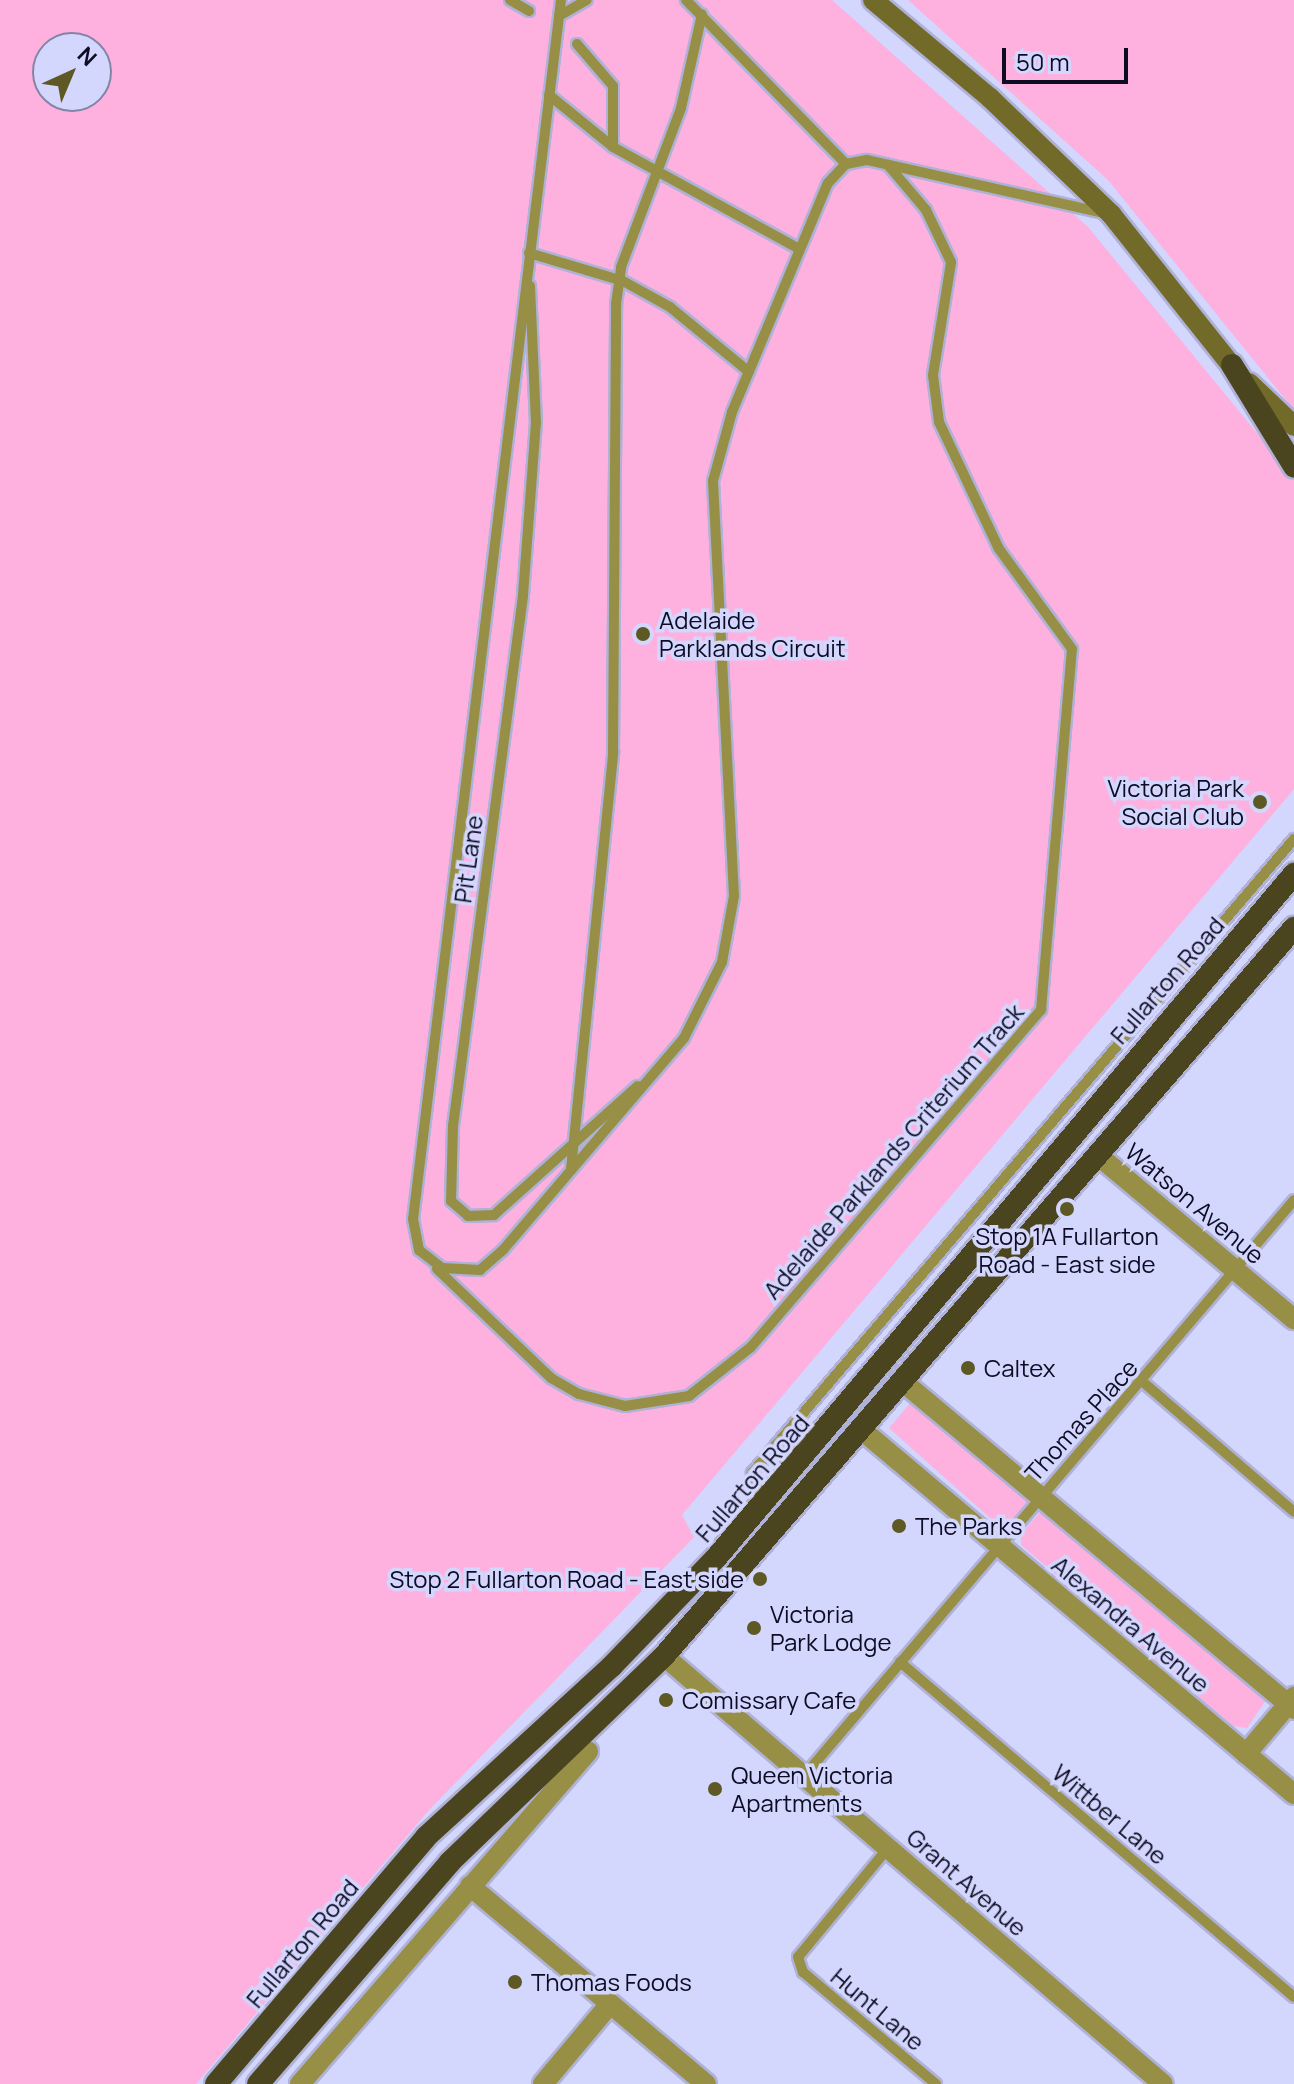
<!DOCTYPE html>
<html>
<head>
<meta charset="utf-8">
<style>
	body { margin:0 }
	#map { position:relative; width:1294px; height:2084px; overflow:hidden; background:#d3d6fd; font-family:Manrope,sans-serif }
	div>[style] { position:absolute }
	.green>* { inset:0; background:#feb0df }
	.roads { filter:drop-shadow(2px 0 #afb2d6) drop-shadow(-2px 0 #afb2d6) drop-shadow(0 2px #afb2d6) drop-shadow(0 -2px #afb2d6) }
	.service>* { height:10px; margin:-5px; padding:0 5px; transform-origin:5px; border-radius:5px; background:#988f46 }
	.minor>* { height:20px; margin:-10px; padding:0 10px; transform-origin:10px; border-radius:10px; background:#988f46 }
	.secondary>* { height:20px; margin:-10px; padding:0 10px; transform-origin:10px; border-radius:10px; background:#726a29 }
	.trunk>* { height:22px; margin:-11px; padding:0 11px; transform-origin:11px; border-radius:11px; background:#4a451e }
	.dots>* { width:22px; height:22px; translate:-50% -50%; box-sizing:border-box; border:4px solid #d3d6fd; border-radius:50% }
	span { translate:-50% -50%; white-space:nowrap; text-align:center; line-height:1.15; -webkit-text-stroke:7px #d3d6fd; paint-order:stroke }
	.poi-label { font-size:24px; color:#0d0c23 }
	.left { translate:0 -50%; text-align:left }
	.right { translate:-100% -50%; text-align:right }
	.street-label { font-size:24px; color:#0d0c23 }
	.north { position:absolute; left:32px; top:32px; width:80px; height:80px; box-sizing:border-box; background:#d3d6fd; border:2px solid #8485a6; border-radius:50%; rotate:44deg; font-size:22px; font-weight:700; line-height:32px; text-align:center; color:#0d0c23 }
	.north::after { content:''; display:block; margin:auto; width:28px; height:36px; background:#5e5824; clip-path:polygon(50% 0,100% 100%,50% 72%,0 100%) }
	.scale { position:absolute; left:1002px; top:48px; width:126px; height:36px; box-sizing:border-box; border:4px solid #0d0c23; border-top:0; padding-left:10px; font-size:24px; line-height:28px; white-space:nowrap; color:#0d0c23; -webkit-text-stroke:6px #d3d6fd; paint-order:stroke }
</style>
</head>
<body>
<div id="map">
	<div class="green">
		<div style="clip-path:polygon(evenodd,0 0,832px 0,1088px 227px,1294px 478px,1294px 789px,682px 1515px,694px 1537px,430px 1809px,196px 2084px,0 2084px,0 0,48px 48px,96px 48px,96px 96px,48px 96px,48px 48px)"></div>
		<div style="clip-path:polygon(908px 0,1294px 0,1294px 410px,1108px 180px)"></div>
		<div style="clip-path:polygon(913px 1400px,1031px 1497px,1008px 1525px,999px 1526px,889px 1428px)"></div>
		<div style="clip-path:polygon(1042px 1510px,1268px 1697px,1247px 1728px,1233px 1726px,1021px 1545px,1021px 1534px)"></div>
	</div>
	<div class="roads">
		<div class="service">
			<div style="left:510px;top:0;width:22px;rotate:30deg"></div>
			<div style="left:561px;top:0;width:1228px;rotate:96.92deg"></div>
			<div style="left:413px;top:1219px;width:32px;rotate:79deg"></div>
			<div style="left:419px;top:1250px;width:29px;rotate:38deg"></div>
			<div style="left:442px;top:1268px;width:38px;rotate:3deg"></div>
			<div style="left:480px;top:1270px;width:30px;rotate:-41deg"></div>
			<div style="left:503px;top:1250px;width:279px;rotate:-49.5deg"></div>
			<div style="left:684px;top:1038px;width:85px;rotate:-63.4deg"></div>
			<div style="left:722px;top:962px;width:67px;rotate:-79.7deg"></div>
			<div style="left:734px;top:896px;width:416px;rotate:-92.9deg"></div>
			<div style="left:713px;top:481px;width:72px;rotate:-74.6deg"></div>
			<div style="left:732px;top:412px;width:248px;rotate:-67.3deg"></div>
			<div style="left:828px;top:183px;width:26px;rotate:-47deg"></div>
			<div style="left:846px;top:164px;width:21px;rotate:-11deg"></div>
			<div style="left:867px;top:160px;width:244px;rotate:12.6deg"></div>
			<div style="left:686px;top:0;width:229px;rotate:45.7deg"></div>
			<div style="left:559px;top:16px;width:32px;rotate:-30deg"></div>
			<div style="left:577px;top:44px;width:55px;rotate:49.4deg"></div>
			<div style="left:613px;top:86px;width:61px;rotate:90deg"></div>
			<div style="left:549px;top:95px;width:82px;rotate:39.1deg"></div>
			<div style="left:613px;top:147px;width:212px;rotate:28.7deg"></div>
			<div style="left:529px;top:253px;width:98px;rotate:16.6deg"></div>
			<div style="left:623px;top:281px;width:54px;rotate:29deg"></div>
			<div style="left:670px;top:307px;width:102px;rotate:39.4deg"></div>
			<div style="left:530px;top:286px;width:136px;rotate:87.5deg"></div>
			<div style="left:536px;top:422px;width:174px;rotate:94.3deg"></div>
			<div style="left:523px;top:596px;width:535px;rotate:97.52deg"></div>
			<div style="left:453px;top:1126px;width:75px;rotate:91.5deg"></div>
			<div style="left:451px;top:1201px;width:23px;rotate:41deg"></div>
			<div style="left:468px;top:1216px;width:26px;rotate:-2deg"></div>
			<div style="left:494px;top:1215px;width:193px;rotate:-41.9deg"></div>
			<div style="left:571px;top:1169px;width:419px;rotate:-84.2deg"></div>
			<div style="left:613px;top:752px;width:448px;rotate:-89.6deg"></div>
			<div style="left:616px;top:304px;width:37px;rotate:-82deg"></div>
			<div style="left:621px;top:267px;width:170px;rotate:-69.3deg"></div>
			<div style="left:681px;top:108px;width:96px;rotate:-77.4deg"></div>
			<div style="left:437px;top:1269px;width:158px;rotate:43.7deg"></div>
			<div style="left:551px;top:1378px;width:32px;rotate:30deg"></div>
			<div style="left:579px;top:1394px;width:48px;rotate:14.6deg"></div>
			<div style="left:625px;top:1406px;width:65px;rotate:-8.9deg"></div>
			<div style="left:689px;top:1396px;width:79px;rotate:-38.3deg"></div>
			<div style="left:751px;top:1347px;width:445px;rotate:-49.3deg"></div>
			<div style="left:1041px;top:1010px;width:362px;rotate:-85.1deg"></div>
			<div style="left:1072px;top:649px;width:124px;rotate:-126.1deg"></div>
			<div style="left:999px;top:549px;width:140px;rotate:-115.3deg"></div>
			<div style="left:939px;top:422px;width:47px;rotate:-97.3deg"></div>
			<div style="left:933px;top:375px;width:114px;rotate:-80.9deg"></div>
			<div style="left:951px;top:262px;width:58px;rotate:-115.7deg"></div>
			<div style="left:926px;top:210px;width:59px;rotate:-130.2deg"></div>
			<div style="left:1143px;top:1382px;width:199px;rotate:40.7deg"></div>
			<div style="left:763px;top:1502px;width:31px;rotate:-111deg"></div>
			<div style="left:752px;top:1473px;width:834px;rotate:-49.47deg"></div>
			<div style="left:900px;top:1662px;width:517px;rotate:40.37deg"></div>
			<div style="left:804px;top:1776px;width:756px;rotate:-49.61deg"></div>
			<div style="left:888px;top:1848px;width:141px;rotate:129.5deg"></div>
			<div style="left:798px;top:1957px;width:16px;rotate:72deg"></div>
			<div style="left:803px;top:1972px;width:174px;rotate:40.1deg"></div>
		</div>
		<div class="minor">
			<div style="left:1100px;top:1157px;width:253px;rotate:39.9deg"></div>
			<div style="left:902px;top:1381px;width:511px;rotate:39.92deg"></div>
			<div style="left:862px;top:1430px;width:565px;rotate:40.12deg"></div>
			<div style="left:664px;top:1656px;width:657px;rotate:40.62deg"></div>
			<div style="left:1246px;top:1754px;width:75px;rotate:-49.9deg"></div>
			<div style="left:470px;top:1886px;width:308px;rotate:40deg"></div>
			<div style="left:300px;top:2084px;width:440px;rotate:-49.1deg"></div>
			<div style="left:543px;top:2084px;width:104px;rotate:-50.1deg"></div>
		</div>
		<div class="secondary">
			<div style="left:873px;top:0;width:153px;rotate:39.9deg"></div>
			<div style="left:990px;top:98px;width:168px;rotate:43.8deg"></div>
			<div style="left:1111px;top:214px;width:207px;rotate:51.5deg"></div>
			<div style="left:1249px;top:383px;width:62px;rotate:43.7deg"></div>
		</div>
		<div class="trunk">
			<div style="left:1232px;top:365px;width:119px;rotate:58.5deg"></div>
			<div style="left:216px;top:2084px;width:324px;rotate:-49.6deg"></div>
			<div style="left:426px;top:1837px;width:253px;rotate:-42.6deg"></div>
			<div style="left:612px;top:1666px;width:150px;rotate:-46.1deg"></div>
			<div style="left:716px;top:1558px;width:896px;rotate:-49.8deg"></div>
			<div style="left:258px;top:2084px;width:294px;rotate:-49.1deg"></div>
			<div style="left:450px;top:1862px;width:297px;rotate:-43.9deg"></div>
			<div style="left:664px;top:1656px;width:963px;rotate:-49.13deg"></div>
		</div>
	</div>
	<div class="dots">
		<div style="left:643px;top:634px;background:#5e5824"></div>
		<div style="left:1260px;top:802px;background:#5e5824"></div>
		<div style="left:1067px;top:1209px;background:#5e5824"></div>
		<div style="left:968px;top:1368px;background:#5e5824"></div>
		<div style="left:899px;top:1526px;background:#5e5824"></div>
		<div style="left:760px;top:1579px;background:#5e5824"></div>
		<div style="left:754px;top:1628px;background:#5e5824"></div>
		<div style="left:666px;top:1700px;background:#5e5824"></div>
		<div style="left:715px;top:1789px;background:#5e5824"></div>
		<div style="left:515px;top:1982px;background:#5e5824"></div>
	</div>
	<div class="poi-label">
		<span class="left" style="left:659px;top:634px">Adelaide<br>Parklands Circuit</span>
		<span class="right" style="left:1244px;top:802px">Victoria Park<br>Social Club</span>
		<span style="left:1067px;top:1250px">Stop 1A Fullarton<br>Road - East side</span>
		<span class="left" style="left:984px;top:1368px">Caltex</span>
		<span class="left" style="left:915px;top:1526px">The Parks</span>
		<span class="right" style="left:744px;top:1579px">Stop 2 Fullarton Road - East side</span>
		<span class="left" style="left:770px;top:1628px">Victoria<br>Park Lodge</span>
		<span class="left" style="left:682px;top:1700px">Comissary Cafe</span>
		<span class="left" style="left:731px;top:1789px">Queen Victoria<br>Apartments</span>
		<span class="left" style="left:531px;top:1982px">Thomas Foods</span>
	</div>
	<div class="street-label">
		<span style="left:468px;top:859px;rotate:-82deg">Pit Lane</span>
		<span style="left:1167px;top:980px;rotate:-49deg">Fullarton Road</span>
		<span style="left:893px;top:1151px;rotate:-49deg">Adelaide Parklands Criterium Track</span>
		<span style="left:1195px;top:1203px;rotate:40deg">Watson Avenue</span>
		<span style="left:1081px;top:1420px;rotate:-48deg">Thomas Place</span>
		<span style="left:752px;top:1478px;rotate:-49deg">Fullarton Road</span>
		<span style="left:1131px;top:1624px;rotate:40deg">Alexandra Avenue</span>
		<span style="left:1110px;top:1814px;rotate:40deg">Wittber Lane</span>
		<span style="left:967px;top:1882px;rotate:41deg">Grant Avenue</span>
		<span style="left:302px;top:1943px;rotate:-50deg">Fullarton Road</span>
		<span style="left:878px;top:2009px;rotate:40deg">Hunt Lane</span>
	</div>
	<div class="north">N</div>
	<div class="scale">50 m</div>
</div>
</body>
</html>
